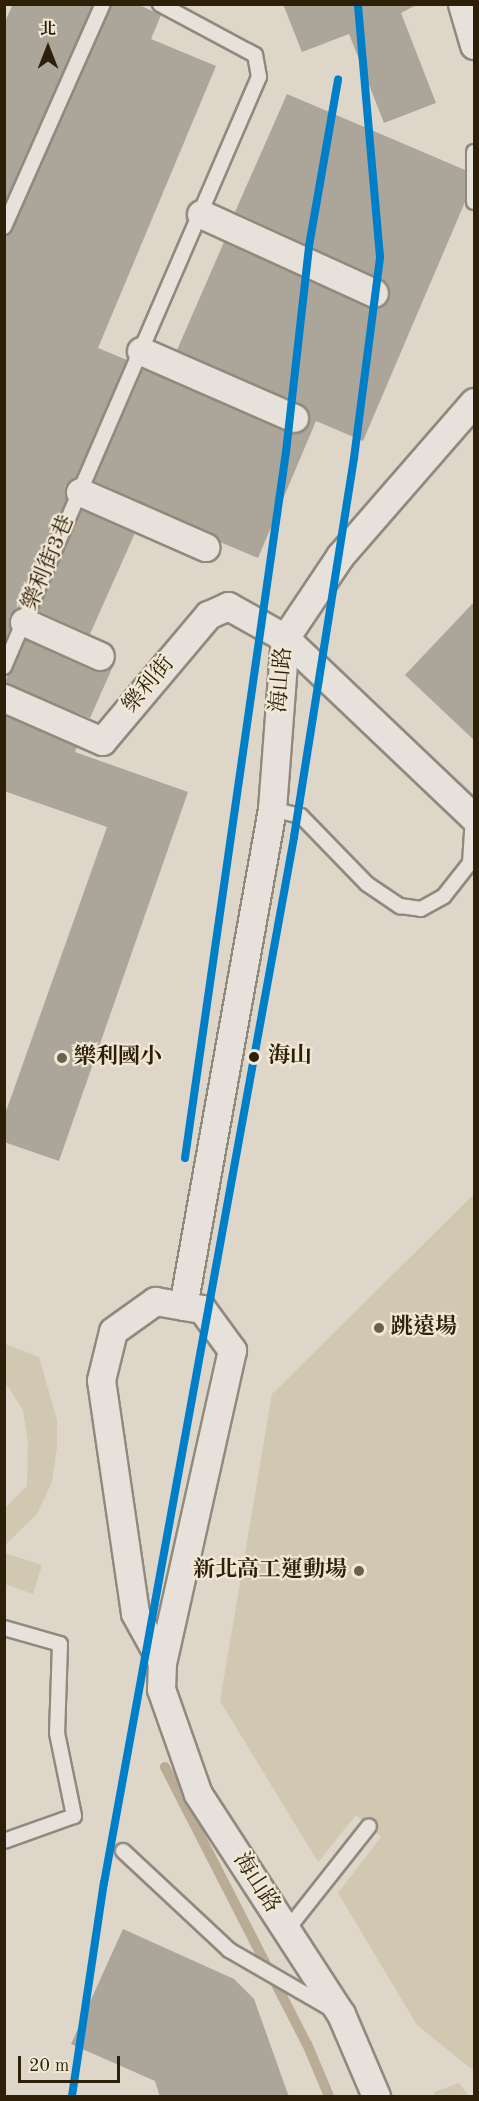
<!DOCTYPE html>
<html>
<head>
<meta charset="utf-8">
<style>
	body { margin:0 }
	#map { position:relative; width:479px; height:2101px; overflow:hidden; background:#ded6c8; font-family:"Old Standard TT","Noto Serif TC",serif }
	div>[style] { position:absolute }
	.green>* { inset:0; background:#d2c7b1 }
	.stream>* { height:10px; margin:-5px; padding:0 5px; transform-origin:5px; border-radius:5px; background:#b9ac96 }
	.building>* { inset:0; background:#aba59a }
	.roads { filter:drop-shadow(2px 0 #908a7e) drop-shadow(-2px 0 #908a7e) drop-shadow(0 2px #908a7e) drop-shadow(0 -2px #908a7e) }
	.lane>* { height:14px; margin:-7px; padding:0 7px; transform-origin:7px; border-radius:7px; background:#e6e2db }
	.street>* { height:27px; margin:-13.5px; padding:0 13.5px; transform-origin:13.5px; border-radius:13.5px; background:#e6e2db }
	.metro-1>* { height:8px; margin:-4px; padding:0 4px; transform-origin:4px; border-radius:4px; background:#007ec7 }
	.dots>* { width:16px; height:16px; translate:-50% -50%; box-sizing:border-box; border:3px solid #f0e7d5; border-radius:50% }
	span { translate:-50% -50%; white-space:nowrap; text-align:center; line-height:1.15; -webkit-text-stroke:4.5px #f0e7d5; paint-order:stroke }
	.street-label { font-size:22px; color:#2e1f09 }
	.stop-label { font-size:22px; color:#2e1f09; font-weight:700 }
	.left { translate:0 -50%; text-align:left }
	.poi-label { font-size:22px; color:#2e1f09; font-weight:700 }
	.right { translate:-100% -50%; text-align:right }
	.frame { position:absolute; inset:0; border:6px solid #2e1f09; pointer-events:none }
	.north { position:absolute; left:18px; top:18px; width:60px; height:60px; -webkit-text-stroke:4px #f0e7d5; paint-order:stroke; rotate:0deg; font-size:16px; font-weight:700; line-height:24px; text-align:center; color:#2e1f09 }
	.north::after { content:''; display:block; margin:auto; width:21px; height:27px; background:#2e1f09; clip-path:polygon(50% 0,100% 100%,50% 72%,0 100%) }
	.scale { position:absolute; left:18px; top:2056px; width:102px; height:27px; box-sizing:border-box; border:3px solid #2e1f09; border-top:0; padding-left:8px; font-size:18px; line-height:21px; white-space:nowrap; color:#2e1f09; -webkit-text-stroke:4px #f0e7d5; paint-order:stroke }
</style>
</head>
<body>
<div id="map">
	<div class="green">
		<div style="clip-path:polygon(474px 1194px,474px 2071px,417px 2025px,338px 1893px,381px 1837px,356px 1815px,318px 1862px,220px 1701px,272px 1394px)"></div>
		<div style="clip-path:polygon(5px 1344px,39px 1357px,57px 1420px,57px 1447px,52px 1482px,37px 1514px,5px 1545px,5px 1508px,27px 1486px,28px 1443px,23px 1410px,5px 1382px)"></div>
		<div style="clip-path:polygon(5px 1553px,42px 1565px,33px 1594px,5px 1584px)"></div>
		<div style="clip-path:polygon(459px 2083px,469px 2096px,436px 2096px,434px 2092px)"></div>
	</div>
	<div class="stream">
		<div style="left:165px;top:1767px;width:311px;rotate:62.9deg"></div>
		<div style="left:307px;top:2044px;width:56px;rotate:67.1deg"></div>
	</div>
	<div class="building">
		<div style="clip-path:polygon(13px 4px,93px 4px,4px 204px,4px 24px)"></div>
		<div style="clip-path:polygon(112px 4px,137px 4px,161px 15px,151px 39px,216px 66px,98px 348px,127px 360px,76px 477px,65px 486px,67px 500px,20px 607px,9px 616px,10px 629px,4px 643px,4px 236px,12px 231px)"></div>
		<div style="clip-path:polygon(283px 4px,418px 4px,401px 13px,436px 103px,384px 123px,349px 34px,302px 52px)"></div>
		<div style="clip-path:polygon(287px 94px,465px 170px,465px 202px,363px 441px,316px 421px,258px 558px,220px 542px,211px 533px,94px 481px,143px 369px,288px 432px,296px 434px,308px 425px,310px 416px,300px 404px,177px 350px,224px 242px,367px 307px,376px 309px,388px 300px,390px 291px,381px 279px,235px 212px)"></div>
		<div style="clip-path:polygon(82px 510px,135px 533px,90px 634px,38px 611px)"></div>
		<div style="clip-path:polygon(474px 602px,474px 740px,405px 675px)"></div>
		<div style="clip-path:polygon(26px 640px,94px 671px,102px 672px,114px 664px,90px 718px,4px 683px)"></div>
		<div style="clip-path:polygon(4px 715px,77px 747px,75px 752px,188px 792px,59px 1161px,4px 1142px,4px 1117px,107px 827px,4px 791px)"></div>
		<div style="clip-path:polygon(123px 1929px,234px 1979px,254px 1999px,289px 2097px,160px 2097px,155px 2081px,71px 2044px)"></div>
	</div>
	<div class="roads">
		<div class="lane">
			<div style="left:474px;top:152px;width:50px;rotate:90deg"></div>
			<div style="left:4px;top:227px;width:244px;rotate:-66.1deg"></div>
			<div style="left:4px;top:667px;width:643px;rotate:-66.63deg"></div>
			<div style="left:259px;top:77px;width:22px;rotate:-100deg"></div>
			<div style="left:255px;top:55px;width:108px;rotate:-151.8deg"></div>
			<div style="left:272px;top:809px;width:30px;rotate:14deg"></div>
			<div style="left:301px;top:816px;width:95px;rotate:45.9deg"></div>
			<div style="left:367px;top:884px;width:40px;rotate:34deg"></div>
			<div style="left:400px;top:906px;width:21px;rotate:8deg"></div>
			<div style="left:421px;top:909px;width:26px;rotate:-29deg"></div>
			<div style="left:444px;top:896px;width:42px;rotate:-51.8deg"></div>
			<div style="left:470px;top:863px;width:46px;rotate:-86.3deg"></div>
			<div style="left:4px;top:1628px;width:58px;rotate:15.9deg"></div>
			<div style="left:60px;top:1644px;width:89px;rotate:91.9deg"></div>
			<div style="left:57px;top:1733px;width:85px;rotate:78.4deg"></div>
			<div style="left:74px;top:1816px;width:74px;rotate:160.3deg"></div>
			<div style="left:123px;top:1851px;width:145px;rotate:43deg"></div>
			<div style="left:229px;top:1950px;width:120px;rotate:30deg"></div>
			<div style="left:287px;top:1930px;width:132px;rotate:-51.7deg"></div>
		</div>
		<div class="street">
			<div style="left:462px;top:4px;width:43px;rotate:73.7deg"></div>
			<div style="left:201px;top:214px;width:190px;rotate:24.5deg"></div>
			<div style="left:141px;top:351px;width:167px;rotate:23.6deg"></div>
			<div style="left:80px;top:492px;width:137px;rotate:23.7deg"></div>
			<div style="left:24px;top:622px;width:83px;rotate:24.1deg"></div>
			<div style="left:4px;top:698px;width:107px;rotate:23.7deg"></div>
			<div style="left:102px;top:741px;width:165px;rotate:-49.9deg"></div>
			<div style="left:208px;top:615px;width:22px;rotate:-24deg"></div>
			<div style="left:228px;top:606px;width:65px;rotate:29.3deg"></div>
			<div style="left:285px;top:638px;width:261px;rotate:43.6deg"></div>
			<div style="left:183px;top:1306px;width:505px;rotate:-79.85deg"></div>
			<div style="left:272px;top:809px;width:171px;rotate:-85.7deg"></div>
			<div style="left:285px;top:638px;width:99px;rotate:-56.1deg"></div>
			<div style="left:340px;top:556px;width:204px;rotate:-49deg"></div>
			<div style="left:162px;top:1662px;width:56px;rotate:-118.9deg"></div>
			<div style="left:135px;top:1613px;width:235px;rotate:-98.3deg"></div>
			<div style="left:101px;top:1380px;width:50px;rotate:-76.2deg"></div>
			<div style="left:113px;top:1331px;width:52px;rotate:-35.5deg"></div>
			<div style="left:155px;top:1301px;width:48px;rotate:9.7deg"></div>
			<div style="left:202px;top:1309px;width:51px;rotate:53.8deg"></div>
			<div style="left:232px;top:1350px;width:320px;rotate:102.6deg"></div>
			<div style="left:162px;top:1662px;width:27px;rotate:92deg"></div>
			<div style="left:161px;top:1689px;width:111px;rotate:70.6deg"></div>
			<div style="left:198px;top:1794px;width:262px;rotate:57deg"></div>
			<div style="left:341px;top:2014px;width:89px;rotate:66.9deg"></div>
		</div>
	</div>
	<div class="metro-1">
		<div style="left:185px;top:1158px;width:713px;rotate:-81.86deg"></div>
		<div style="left:286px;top:452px;width:207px;rotate:-83.6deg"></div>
		<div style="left:309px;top:246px;width:169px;rotate:-80.1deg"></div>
		<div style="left:72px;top:2096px;width:215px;rotate:-81.5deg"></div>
		<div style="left:104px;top:1883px;width:1063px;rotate:-79.7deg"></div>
		<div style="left:294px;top:837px;width:384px;rotate:-81deg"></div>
		<div style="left:354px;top:458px;width:203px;rotate:-82.6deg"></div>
		<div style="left:380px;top:257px;width:254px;rotate:-95deg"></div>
	</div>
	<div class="dots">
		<div style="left:254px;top:1057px;background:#2e1f09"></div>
		<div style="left:62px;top:1058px;background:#6c5f4c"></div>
		<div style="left:379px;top:1328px;background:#6c5f4c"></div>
		<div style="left:359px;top:1571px;background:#6c5f4c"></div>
	</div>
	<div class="street-label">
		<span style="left:49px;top:563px;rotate:-67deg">樂利街3巷</span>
		<span style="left:282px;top:680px;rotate:-85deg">海山路</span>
		<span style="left:149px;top:685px;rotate:-50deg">樂利街</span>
		<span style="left:256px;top:1883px;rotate:57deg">海山路</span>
	</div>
	<div class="stop-label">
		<span class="left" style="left:268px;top:1057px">海山</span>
	</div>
	<div class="poi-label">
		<span class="left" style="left:74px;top:1058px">樂利國小</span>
		<span class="left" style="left:391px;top:1328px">跳遠場</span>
		<span class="right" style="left:347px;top:1571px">新北高工運動場</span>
	</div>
	<div class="frame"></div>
	<div class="north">北</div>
	<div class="scale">20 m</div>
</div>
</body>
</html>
